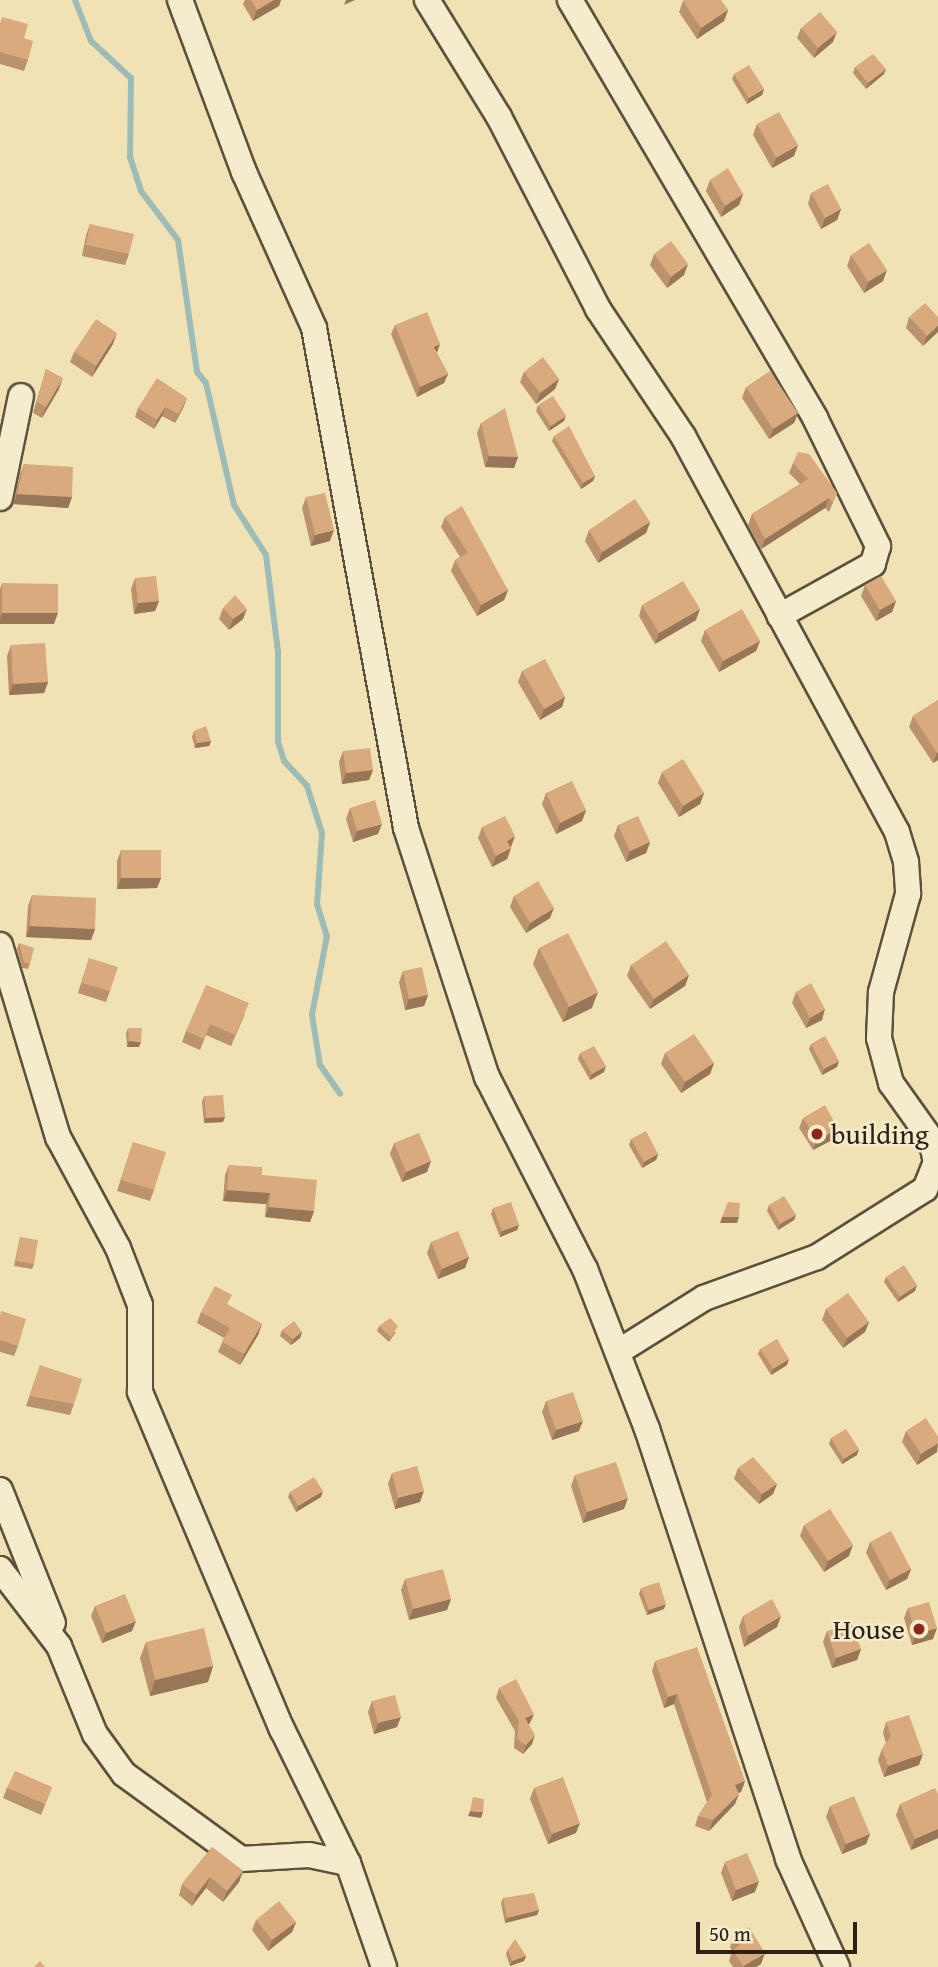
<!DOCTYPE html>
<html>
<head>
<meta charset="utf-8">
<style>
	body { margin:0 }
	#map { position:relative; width:938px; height:1967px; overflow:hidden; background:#f0e2b4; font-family:"Gentium Book Plus",serif }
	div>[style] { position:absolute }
	.stream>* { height:6px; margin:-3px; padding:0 3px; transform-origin:3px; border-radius:3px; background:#9dbcb6 }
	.roads { filter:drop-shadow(2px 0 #5d513c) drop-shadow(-2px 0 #5d513c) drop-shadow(0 2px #5d513c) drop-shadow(0 -2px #5d513c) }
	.minor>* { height:24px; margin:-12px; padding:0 12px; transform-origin:12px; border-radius:12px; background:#f5ecce }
	.wall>* { inset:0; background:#ba926c }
	.shaded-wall>* { inset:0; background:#977758 }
	.building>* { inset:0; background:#d8aa7d }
	.dots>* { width:19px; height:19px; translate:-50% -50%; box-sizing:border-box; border:4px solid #f5ecce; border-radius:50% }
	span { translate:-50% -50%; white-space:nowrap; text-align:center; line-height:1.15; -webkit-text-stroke:5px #f5ecce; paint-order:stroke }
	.poi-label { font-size:28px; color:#2c2114 }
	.left { translate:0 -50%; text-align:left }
	.right { translate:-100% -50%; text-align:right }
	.scale { position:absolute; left:696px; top:1922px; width:161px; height:32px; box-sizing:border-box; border:4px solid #2c2114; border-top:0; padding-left:9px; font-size:21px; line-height:24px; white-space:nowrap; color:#2c2114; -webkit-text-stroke:5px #f5ecce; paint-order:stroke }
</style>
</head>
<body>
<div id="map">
	<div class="stream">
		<div style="left:75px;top:0;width:44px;rotate:68.7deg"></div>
		<div style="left:91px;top:41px;width:54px;rotate:42.8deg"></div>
		<div style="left:131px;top:78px;width:79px;rotate:90.7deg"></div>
		<div style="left:130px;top:157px;width:36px;rotate:72deg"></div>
		<div style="left:141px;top:191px;width:61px;rotate:52.9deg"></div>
		<div style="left:178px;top:240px;width:133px;rotate:81.8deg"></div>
		<div style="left:197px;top:372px;width:14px;rotate:51deg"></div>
		<div style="left:206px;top:383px;width:125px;rotate:77.1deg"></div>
		<div style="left:234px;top:505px;width:59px;rotate:57.4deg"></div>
		<div style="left:266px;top:555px;width:97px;rotate:82.9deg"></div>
		<div style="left:278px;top:651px;width:91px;rotate:90deg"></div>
		<div style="left:278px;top:742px;width:20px;rotate:72deg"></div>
		<div style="left:284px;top:761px;width:34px;rotate:47deg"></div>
		<div style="left:307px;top:786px;width:49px;rotate:72.3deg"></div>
		<div style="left:322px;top:833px;width:71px;rotate:94deg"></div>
		<div style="left:317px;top:904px;width:34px;rotate:73deg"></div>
		<div style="left:327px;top:936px;width:80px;rotate:100.8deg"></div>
		<div style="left:312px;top:1015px;width:51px;rotate:80.9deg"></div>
		<div style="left:320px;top:1065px;width:35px;rotate:55deg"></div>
	</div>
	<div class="roads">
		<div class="minor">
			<div style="left:180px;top:0;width:184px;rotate:69.6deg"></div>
			<div style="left:244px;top:172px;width:171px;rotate:65.8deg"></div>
			<div style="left:314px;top:328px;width:508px;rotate:79.57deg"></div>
			<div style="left:406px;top:828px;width:262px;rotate:72deg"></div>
			<div style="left:487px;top:1077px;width:216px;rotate:63deg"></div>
			<div style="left:585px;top:1269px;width:172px;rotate:68.8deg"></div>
			<div style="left:647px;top:1429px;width:453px;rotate:71.8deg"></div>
			<div style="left:788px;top:1859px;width:119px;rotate:65.6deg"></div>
			<div style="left:427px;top:0;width:137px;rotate:58.4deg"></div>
			<div style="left:499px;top:117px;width:216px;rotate:62.7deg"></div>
			<div style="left:598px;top:309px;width:153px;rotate:56.2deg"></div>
			<div style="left:683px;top:436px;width:450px;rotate:61.6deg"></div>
			<div style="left:897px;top:832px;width:31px;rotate:73deg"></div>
			<div style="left:906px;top:862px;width:32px;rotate:86deg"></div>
			<div style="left:908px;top:894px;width:102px;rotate:105.4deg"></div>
			<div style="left:881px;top:992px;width:46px;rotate:92.5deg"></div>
			<div style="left:879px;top:1038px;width:47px;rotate:75.1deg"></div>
			<div style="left:891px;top:1083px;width:69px;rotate:54.5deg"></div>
			<div style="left:931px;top:1139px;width:24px;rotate:78deg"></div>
			<div style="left:936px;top:1162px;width:29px;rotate:112deg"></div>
			<div style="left:925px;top:1189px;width:128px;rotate:147.8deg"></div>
			<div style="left:817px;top:1257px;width:120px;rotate:160.1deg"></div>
			<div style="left:704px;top:1298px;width:102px;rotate:147.9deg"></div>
			<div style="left:570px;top:0;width:485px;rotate:59.6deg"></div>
			<div style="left:815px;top:418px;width:143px;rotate:63.8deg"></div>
			<div style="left:878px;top:546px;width:19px;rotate:106deg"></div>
			<div style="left:873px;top:564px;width:107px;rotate:151deg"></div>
			<div style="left:0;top:498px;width:104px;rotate:-78.4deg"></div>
			<div style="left:0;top:945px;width:201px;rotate:73.2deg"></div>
			<div style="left:58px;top:1137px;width:126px;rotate:61.6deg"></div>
			<div style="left:118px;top:1248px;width:61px;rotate:68.9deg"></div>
			<div style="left:140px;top:1305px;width:87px;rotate:90deg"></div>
			<div style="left:140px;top:1392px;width:366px;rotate:67.2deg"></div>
			<div style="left:282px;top:1729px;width:149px;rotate:63.8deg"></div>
			<div style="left:348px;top:1863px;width:110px;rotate:70.9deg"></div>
			<div style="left:0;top:1490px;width:143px;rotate:68.3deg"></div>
			<div style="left:0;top:1569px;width:97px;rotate:52.5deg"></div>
			<div style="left:59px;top:1646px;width:95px;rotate:67.8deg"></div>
			<div style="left:95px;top:1734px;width:49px;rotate:54.1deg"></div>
			<div style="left:124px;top:1774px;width:145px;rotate:36deg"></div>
			<div style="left:241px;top:1859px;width:68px;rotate:-3.4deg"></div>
			<div style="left:309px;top:1855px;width:40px;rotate:12deg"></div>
		</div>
	</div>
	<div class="wall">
		<div style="clip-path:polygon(245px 0,281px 0,279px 6px,253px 21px,243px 4px)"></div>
		<div style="clip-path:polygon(683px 1px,728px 10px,724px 21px,697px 39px,679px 12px)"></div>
		<div style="clip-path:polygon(0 22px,24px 38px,28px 60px,24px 71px,0 64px)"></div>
		<div style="clip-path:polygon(801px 28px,833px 42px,814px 58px,797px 38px)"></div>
		<div style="clip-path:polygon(855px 67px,884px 74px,866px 89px,853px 73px)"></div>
		<div style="clip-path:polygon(734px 74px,764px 89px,762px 95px,747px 104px,732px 79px)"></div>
		<div style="clip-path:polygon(757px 124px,794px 156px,772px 168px,753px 135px)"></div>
		<div style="clip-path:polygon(710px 180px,743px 194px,739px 205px,721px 217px,706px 191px)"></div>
		<div style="clip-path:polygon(811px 193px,841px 209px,837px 220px,821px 229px,808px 204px)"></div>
		<div style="clip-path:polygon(90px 224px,129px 254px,125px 265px,82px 256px,86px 235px)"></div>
		<div style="clip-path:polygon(654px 254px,684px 275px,667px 288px,650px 265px)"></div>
		<div style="clip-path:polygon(851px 255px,883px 281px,864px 293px,847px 266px)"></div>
		<div style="clip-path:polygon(909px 317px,938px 317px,923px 346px,906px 328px)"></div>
		<div style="clip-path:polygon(395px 325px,437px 353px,448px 374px,444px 383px,417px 397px,391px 334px)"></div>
		<div style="clip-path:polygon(113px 344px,92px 377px,70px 362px,74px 352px)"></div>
		<div style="clip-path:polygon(46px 369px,59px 389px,42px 418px,33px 413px)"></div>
		<div style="clip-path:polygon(524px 372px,559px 379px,555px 389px,536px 404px,520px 382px)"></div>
		<div style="clip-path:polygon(746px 387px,798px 413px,794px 423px,769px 439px,742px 398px)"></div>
		<div style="clip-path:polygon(187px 398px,183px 408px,175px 423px,162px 416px,154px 429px,135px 417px,138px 408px)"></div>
		<div style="clip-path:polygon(538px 405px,564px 421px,549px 431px,536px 411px)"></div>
		<div style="clip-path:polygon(481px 423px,518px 457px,514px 468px,485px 467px,477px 433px)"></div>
		<div style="clip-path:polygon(554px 436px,595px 476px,593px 481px,581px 489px,552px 441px)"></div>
		<div style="clip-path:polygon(793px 463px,837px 493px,829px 512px,825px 508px,761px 549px,748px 525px,752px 514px,800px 484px,789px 473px)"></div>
		<div style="clip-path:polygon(24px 464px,72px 497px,68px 508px,13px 504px,20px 474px)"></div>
		<div style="clip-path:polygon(306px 497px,330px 541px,311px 546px,302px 508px)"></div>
		<div style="clip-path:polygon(445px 517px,508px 590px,504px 600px,477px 616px,451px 571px,455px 560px,460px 557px,441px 527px)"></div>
		<div style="clip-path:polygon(650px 522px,646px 533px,598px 563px,585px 541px,589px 530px)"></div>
		<div style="clip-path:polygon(135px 578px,159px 601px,155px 611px,134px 614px,131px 589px)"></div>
		<div style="clip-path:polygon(2px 583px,54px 624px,0 624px,0 589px)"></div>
		<div style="clip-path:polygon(865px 585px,896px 601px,892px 612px,876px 621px,861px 596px)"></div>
		<div style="clip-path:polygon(642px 605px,696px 620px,655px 644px,639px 616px)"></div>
		<div style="clip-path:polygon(223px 608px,243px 619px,229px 630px,219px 619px)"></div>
		<div style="clip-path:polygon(705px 630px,760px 641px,756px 651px,719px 672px,701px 641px)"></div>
		<div style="clip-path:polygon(11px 645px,48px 682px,44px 693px,9px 695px,7px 656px)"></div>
		<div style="clip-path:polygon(522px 671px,565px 697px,562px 707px,540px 720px,518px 682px)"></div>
		<div style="clip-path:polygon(938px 700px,938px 760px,933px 763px,909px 727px,913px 716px)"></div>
		<div style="clip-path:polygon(194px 731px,211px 741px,209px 746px,195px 748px,192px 737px)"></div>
		<div style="clip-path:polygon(343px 751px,373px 770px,369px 780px,342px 784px,339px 762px)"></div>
		<div style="clip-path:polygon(662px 772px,704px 793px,700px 804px,679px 817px,658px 783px)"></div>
		<div style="clip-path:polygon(546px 793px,586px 810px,582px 821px,556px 834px,542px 804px)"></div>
		<div style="clip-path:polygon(350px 808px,378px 834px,353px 842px,346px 819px)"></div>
		<div style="clip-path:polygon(618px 825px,650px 842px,646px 853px,626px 862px,614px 836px)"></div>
		<div style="clip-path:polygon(482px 827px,511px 848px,507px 859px,492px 867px,478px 838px)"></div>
		<div style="clip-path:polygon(121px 850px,161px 878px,157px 888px,117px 889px,117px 861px)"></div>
		<div style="clip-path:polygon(32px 895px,95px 929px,91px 940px,26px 937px,28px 906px)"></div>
		<div style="clip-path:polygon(514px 896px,550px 918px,526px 933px,510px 907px)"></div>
		<div style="clip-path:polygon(19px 943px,30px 964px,28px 969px,22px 968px,17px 949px)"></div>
		<div style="clip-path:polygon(539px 948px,592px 1008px,563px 1022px,533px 964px)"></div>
		<div style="clip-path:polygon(89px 958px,110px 991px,106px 1002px,78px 993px)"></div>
		<div style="clip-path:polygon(631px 965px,689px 975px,685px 986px,650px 1009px,627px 976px)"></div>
		<div style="clip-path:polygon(403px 971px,428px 995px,424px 1006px,405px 1010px,399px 982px)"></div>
		<div style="clip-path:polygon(796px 992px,822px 1020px,806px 1028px,792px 1003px)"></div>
		<div style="clip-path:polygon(245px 1014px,231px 1046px,206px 1035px,200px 1050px,182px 1042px,186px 1031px)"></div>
		<div style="clip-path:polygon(128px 1028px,139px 1047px,127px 1047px,126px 1033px)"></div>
		<div style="clip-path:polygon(811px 1044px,837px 1067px,822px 1075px,809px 1049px)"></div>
		<div style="clip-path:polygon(580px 1053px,604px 1072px,590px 1080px,578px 1059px)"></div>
		<div style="clip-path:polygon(665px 1053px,714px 1063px,710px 1074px,681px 1093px,661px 1064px)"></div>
		<div style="clip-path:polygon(204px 1096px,223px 1122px,204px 1123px,202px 1102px)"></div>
		<div style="clip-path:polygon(803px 1118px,838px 1129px,834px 1139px,813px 1150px,799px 1128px)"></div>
		<div style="clip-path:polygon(631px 1139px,658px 1154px,656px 1160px,642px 1168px,629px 1145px)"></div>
		<div style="clip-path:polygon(133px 1142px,154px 1190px,150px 1201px,117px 1191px)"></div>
		<div style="clip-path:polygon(394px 1143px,431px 1161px,427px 1172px,402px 1182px,390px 1154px)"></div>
		<div style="clip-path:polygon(229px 1165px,314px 1211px,310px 1222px,265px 1217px,266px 1204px,223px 1201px,225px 1175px)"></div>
		<div style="clip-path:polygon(769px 1205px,796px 1215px,794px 1220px,778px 1230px,767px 1211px)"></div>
		<div style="clip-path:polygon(493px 1208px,519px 1225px,517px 1230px,500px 1237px,491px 1214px)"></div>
		<div style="clip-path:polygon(20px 1237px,34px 1264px,32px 1269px,14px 1266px)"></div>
		<div style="clip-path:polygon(431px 1242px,469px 1257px,465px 1268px,438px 1279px,427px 1253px)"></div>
		<div style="clip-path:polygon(886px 1277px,915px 1291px,898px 1302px,884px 1282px)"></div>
		<div style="clip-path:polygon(228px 1305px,262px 1324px,258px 1335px,240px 1365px,218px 1352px,224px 1338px,197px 1323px,201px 1312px)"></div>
		<div style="clip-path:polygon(826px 1309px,869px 1322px,865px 1332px,843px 1348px,822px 1320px)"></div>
		<div style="clip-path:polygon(0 1315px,18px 1346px,14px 1356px,0 1352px)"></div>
		<div style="clip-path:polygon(379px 1326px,396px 1332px,389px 1342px,377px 1331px)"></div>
		<div style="clip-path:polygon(282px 1330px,302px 1332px,300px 1338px,291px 1345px,280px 1336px)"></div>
		<div style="clip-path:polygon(760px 1349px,787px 1365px,771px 1375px,758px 1354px)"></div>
		<div style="clip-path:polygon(40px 1365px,74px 1404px,70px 1415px,26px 1406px)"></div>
		<div style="clip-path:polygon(546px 1401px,579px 1431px,552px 1440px,542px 1412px)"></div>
		<div style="clip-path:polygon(906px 1431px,937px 1452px,917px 1465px,902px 1442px)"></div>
		<div style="clip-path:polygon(831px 1438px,857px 1455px,842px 1464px,829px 1444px)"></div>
		<div style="clip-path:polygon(738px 1468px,777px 1484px,773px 1494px,759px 1504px,734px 1479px)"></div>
		<div style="clip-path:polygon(392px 1473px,420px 1502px,395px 1509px,388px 1484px)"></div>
		<div style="clip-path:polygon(575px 1475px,624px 1509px,583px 1523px,571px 1486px)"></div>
		<div style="clip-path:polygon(290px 1492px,321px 1497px,296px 1512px,288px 1497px)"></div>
		<div style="clip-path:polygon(804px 1525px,849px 1556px,824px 1572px,800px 1536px)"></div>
		<div style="clip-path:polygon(870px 1542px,911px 1569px,907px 1579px,886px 1590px,866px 1553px)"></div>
		<div style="clip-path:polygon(405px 1579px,451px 1599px,447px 1610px,409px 1620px,401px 1590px)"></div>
		<div style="clip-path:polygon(641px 1588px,664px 1609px,647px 1615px,639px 1594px)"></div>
		<div style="clip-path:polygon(95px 1606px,132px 1631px,102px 1643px,91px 1616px)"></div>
		<div style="clip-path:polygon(908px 1608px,933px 1639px,912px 1645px,904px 1618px)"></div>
		<div style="clip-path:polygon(743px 1616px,777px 1627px,744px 1647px,739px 1627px)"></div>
		<div style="clip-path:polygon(827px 1631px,861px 1649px,857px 1660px,832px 1668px,823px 1642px)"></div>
		<div style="clip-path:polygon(146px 1642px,213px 1666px,208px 1682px,150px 1696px,140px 1658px)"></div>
		<div style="clip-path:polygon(655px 1661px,745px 1781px,741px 1792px,738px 1793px,735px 1804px,709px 1831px,695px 1826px,698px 1816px,707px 1802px,674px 1704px,664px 1708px,652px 1671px)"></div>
		<div style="clip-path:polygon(499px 1688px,530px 1723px,529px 1724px,532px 1744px,523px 1754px,514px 1748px,515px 1731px,496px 1698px)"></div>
		<div style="clip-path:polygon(372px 1701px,397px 1727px,374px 1734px,368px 1712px)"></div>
		<div style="clip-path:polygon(886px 1722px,919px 1765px,884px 1777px,878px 1760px,882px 1749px,886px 1743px,883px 1733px)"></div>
		<div style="clip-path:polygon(52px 1787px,41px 1815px,3px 1798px,7px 1788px)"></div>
		<div style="clip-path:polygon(534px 1788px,576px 1833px,548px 1844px,530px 1799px)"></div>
		<div style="clip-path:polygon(938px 1794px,938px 1838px,911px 1850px,896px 1815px,900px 1804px)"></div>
		<div style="clip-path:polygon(830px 1806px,870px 1834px,866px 1844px,842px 1854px,826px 1817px)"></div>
		<div style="clip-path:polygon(212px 1847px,243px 1871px,239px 1882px,223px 1902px,206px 1888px,192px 1906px,179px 1895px,182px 1884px)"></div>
		<div style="clip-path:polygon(725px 1862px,755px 1892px,732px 1901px,721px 1873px)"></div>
		<div style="clip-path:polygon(503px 1898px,539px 1910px,537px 1915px,505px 1923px,501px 1903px)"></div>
		<div style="clip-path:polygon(256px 1920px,296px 1922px,292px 1932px,268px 1951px,252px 1930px)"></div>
		<div style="clip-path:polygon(734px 1936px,761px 1964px,756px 1967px,733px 1967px,729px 1961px,732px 1951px,730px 1947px)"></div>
		<div style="clip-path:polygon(508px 1949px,526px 1956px,524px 1961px,510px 1966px,506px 1954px)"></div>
	</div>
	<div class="shaded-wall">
		<div style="clip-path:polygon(274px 0,281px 0,279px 6px,253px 21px,257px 10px)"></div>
		<div style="clip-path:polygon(346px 0,355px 0,344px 5px)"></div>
		<div style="clip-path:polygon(728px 10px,724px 21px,697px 39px,701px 28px)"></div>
		<div style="clip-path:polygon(837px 32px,833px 42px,814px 58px,818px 48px)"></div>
		<div style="clip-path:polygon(886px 69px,884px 74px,866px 89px,868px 83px)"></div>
		<div style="clip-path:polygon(764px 89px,762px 95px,747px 104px,749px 98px)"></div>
		<div style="clip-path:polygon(798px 145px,794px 156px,772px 168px,776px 158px)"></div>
		<div style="clip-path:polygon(743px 194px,739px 205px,721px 217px,725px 206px)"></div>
		<div style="clip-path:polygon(841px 209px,837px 220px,821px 229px,825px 218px)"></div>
		<div style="clip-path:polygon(688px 264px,684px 275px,667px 288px,671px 277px)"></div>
		<div style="clip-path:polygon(887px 270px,883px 281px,864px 293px,868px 282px)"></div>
		<div style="clip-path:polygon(938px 325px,938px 332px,923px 346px,927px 336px)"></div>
		<div style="clip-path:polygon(117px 333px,113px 344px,92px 377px,96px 366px)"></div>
		<div style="clip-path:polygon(440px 344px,437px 353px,433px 347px)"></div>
		<div style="clip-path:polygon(448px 374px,444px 383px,417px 397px,420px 387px)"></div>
		<div style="clip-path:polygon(63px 378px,59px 389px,42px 418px,46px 407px)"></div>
		<div style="clip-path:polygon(559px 379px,555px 389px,536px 404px,540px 393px)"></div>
		<div style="clip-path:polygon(187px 398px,183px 408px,175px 423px,179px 414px)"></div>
		<div style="clip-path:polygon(165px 407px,162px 416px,154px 429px,157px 420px)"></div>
		<div style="clip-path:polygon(798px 413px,794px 423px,769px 439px,773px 429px)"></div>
		<div style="clip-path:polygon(566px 416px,564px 421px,549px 431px,551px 426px)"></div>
		<div style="clip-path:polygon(489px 456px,518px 457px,514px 468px,485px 467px)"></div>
		<div style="clip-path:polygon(595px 476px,593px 481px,581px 489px,583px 483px)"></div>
		<div style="clip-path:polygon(17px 494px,72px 497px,68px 508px,13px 504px)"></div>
		<div style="clip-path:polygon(829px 498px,825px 508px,761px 549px,765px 539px)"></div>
		<div style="clip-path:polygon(650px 522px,646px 533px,598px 563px,602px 552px)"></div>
		<div style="clip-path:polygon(334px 530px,330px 541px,311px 546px,315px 535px)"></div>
		<div style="clip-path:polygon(508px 590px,504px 600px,477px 616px,481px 605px)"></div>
		<div style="clip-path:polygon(159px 601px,155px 611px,134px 614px,138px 603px)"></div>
		<div style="clip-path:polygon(896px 601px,892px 612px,876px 621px,880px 610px)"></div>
		<div style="clip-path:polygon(247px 609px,243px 619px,229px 630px,233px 619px)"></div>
		<div style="clip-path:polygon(700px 609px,696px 620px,655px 644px,659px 633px)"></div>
		<div style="clip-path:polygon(2px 613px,58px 613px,54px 624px,0 624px,0 619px)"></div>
		<div style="clip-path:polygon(760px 641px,756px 651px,719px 672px,723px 661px)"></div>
		<div style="clip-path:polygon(48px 682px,44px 693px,9px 695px,13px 684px)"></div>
		<div style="clip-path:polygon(565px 697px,562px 707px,540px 720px,544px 709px)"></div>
		<div style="clip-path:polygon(211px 741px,209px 746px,195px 748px,197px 743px)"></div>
		<div style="clip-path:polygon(938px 752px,938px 760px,933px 763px,937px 753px)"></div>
		<div style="clip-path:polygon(373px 770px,369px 780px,342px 784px,346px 773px)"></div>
		<div style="clip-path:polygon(704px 793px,700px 804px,679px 817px,683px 806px)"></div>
		<div style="clip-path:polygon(586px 810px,582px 821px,556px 834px,560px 823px)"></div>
		<div style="clip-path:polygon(382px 824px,378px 834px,353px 842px,357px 831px)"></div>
		<div style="clip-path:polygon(515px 836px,511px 847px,503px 851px,507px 841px)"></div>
		<div style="clip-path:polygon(650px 842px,646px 853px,626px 862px,630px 851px)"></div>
		<div style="clip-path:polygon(511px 848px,507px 859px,492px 867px,496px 856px)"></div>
		<div style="clip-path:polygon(121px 878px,161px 878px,157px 888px,117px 889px)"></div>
		<div style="clip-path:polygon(554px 908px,550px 918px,526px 933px,530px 923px)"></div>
		<div style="clip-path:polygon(30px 926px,95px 929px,91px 940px,26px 937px)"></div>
		<div style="clip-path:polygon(689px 975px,685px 986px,650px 1009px,654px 999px)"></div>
		<div style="clip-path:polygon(598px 992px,592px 1008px,563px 1022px,569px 1007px)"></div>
		<div style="clip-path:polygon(428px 995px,424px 1006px,405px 1010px,409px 999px)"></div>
		<div style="clip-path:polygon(825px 1009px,822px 1020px,806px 1028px,810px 1018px)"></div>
		<div style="clip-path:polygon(129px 1041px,141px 1042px,139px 1047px,127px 1047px)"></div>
		<div style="clip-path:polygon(839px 1061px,837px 1067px,822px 1075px,824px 1069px)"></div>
		<div style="clip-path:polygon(714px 1063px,710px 1074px,681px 1093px,685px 1082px)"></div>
		<div style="clip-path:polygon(606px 1066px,604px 1072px,590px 1080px,592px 1074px)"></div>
		<div style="clip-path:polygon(225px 1117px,223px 1122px,204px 1123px,206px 1118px)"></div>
		<div style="clip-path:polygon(838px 1129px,834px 1139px,813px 1150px,817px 1140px)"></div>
		<div style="clip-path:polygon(658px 1154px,656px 1160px,642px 1168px,644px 1162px)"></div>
		<div style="clip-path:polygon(431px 1161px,427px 1172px,402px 1182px,406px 1172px)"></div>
		<div style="clip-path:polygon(227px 1190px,270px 1193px,266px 1204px,223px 1201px)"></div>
		<div style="clip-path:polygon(269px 1207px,314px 1211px,310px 1222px,265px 1217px)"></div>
		<div style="clip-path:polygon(796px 1215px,794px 1220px,778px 1230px,780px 1224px)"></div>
		<div style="clip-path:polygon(722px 1217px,739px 1217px,737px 1223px,720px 1223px)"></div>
		<div style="clip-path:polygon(519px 1225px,517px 1230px,500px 1237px,502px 1231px)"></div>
		<div style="clip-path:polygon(469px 1257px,465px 1268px,438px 1279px,442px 1269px)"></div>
		<div style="clip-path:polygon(917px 1285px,915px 1291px,898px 1302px,900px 1297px)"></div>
		<div style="clip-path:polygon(869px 1322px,865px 1332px,843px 1348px,847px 1338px)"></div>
		<div style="clip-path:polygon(262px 1324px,258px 1335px,240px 1365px,244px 1354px)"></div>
		<div style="clip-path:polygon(302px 1332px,300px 1338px,291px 1345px,293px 1339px)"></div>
		<div style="clip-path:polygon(789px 1359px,787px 1365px,771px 1375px,773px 1369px)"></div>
		<div style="clip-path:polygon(583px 1421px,579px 1431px,552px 1440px,556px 1430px)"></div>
		<div style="clip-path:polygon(938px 1443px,937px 1452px,917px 1465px,921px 1454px)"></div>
		<div style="clip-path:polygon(859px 1449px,857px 1455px,842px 1464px,844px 1459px)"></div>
		<div style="clip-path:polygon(777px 1484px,773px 1494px,759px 1504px,762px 1494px)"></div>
		<div style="clip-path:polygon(323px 1491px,321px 1497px,296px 1512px,298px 1506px)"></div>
		<div style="clip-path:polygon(424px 1491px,420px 1502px,395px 1509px,398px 1498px)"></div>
		<div style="clip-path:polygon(628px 1498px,624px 1509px,583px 1523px,587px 1512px)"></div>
		<div style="clip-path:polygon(853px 1545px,849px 1556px,824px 1572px,828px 1561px)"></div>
		<div style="clip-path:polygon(911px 1569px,907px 1579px,886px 1590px,890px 1580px)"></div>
		<div style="clip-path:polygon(451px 1599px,447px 1610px,409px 1620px,413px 1609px)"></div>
		<div style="clip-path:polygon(666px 1604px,664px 1609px,647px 1615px,649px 1610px)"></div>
		<div style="clip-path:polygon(781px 1616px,777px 1627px,744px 1647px,748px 1636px)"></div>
		<div style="clip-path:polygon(136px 1621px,132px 1631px,102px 1643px,106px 1633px)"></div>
		<div style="clip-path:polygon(937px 1628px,933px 1639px,912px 1645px,916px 1634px)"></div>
		<div style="clip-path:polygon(861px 1649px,857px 1660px,832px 1668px,836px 1658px)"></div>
		<div style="clip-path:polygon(213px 1666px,208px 1682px,150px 1696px,155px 1680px)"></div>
		<div style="clip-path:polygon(677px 1694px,674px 1704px,664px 1708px,668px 1697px)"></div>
		<div style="clip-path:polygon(534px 1714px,530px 1723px,522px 1728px,525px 1718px)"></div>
		<div style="clip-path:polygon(401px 1717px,397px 1727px,374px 1734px,378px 1723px)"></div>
		<div style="clip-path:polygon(535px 1735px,532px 1744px,523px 1754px,526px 1745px)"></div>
		<div style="clip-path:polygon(923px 1754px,919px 1765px,884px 1777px,888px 1766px)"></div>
		<div style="clip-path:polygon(745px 1781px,741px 1792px,731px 1795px,735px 1785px)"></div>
		<div style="clip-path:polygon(739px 1794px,735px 1804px,709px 1831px,713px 1820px)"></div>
		<div style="clip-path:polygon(470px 1811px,483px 1812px,481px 1818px,468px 1816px)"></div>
		<div style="clip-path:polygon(580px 1823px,576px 1833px,548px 1844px,552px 1834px)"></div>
		<div style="clip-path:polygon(938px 1829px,938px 1838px,911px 1850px,915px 1839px)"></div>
		<div style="clip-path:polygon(870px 1834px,866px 1844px,842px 1854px,846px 1844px)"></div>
		<div style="clip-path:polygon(243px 1871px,239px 1882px,223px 1902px,227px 1891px)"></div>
		<div style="clip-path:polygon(210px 1877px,206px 1888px,192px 1906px,196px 1895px)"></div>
		<div style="clip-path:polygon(759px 1881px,755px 1892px,732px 1901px,736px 1890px)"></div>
		<div style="clip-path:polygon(539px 1910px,537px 1915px,505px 1923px,507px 1918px)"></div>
		<div style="clip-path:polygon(296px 1922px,292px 1932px,268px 1951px,272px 1940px)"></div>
		<div style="clip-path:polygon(765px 1953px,761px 1964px,756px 1967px,743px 1967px)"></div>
		<div style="clip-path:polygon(526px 1956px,524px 1961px,510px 1966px,512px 1961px)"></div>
	</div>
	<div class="building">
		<div style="clip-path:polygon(251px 0,274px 0,257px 10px)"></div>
		<div style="clip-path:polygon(684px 0,721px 0,728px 10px,701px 28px,683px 1px)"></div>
		<div style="clip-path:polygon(820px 12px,837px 32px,818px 48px,801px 28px)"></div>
		<div style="clip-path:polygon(2px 17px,28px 24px,24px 38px,33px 41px,28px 60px,0 52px,0 24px)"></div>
		<div style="clip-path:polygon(873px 54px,886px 69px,868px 83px,855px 67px)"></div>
		<div style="clip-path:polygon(749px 65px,764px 89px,749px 98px,734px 74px)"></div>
		<div style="clip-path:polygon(779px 112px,798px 145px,776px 158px,757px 124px)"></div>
		<div style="clip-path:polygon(728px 168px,743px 194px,725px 206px,710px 180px)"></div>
		<div style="clip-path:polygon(828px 184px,841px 209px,825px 218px,811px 193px)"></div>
		<div style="clip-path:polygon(90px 224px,134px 234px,129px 254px,86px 245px)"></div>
		<div style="clip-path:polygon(671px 241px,688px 264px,671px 277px,654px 254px)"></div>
		<div style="clip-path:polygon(869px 243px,887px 270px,868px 282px,851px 255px)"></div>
		<div style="clip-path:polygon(925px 303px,938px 317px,938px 325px,927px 336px,909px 317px)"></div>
		<div style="clip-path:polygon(427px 312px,440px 344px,433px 347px,448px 374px,420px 387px,395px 325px)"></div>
		<div style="clip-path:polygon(96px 319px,117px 333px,96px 366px,74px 352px)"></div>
		<div style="clip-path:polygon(543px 357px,559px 379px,540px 393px,524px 372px)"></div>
		<div style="clip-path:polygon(46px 369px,63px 378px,46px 407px,37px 402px)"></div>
		<div style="clip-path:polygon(770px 371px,798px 413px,773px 429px,746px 387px)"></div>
		<div style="clip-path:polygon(157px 378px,187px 398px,179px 414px,165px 407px,157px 420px,138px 408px)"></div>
		<div style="clip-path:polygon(553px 396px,566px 416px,551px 426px,538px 405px)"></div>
		<div style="clip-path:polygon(505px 408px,518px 457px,489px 456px,481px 423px)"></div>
		<div style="clip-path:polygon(569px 426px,595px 476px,583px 483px,554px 436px)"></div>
		<div style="clip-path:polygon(798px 452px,809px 454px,837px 493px,833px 502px,829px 498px,765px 539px,752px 514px,808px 479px,793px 463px)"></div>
		<div style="clip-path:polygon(24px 464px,73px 467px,72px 497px,17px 494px)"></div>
		<div style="clip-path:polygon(325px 493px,334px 530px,315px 535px,306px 497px)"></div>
		<div style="clip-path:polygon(635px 499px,650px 522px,602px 552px,589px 530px)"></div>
		<div style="clip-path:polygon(462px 506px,508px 590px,481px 605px,455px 560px,468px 553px,445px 517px)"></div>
		<div style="clip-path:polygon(156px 576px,159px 601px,138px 603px,135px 578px)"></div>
		<div style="clip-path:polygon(881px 576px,896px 601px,880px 610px,865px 585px)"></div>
		<div style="clip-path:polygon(683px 581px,700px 609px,659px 633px,642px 605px)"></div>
		<div style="clip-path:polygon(2px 583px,58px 584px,58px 613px,2px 613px)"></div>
		<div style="clip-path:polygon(235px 595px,247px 609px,233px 619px,223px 608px)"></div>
		<div style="clip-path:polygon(742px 609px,760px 641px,723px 661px,705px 630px)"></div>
		<div style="clip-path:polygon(45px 643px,48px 682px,13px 684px,11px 645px)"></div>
		<div style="clip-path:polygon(545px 659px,565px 697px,544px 709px,522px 671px)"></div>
		<div style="clip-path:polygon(938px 700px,938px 752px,937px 753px,913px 716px)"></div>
		<div style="clip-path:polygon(206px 726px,211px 741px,197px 743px,194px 731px)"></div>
		<div style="clip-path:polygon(370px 748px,373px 770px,346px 773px,343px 751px)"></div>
		<div style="clip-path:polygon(683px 759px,704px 793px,683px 806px,662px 772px)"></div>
		<div style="clip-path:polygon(572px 781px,586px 810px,560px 823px,546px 793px)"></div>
		<div style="clip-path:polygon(375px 800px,382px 824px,357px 831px,350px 808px)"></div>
		<div style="clip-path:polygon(505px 816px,515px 836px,507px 841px,511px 848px,496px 856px,482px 827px)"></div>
		<div style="clip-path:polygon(638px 816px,650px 842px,630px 851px,618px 825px)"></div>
		<div style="clip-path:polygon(121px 850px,161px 850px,161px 878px,121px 878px)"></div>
		<div style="clip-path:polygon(538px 881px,554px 908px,530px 923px,514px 896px)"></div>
		<div style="clip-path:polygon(32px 895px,96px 898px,95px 929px,30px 926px)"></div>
		<div style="clip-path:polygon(568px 933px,598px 992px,569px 1007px,539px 948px)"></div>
		<div style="clip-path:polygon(666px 941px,689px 975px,654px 999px,631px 965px)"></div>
		<div style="clip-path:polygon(19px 943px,34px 948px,30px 964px,24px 962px)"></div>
		<div style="clip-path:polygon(89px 958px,118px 967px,110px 991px,82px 983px)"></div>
		<div style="clip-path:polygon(422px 967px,428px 995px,409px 999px,403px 971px)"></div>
		<div style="clip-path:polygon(811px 983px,825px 1009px,810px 1018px,796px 992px)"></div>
		<div style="clip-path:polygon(206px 985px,249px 1003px,235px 1035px,210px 1024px,204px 1039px,186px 1031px)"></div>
		<div style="clip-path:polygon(128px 1028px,142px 1028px,141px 1042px,129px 1041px)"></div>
		<div style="clip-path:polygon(694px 1034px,714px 1063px,685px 1082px,665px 1053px)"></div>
		<div style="clip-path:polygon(825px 1036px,839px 1061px,824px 1069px,811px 1044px)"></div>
		<div style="clip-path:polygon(594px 1046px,606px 1066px,592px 1074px,580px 1053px)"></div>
		<div style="clip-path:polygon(223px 1095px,225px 1117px,206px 1118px,204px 1096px)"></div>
		<div style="clip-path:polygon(825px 1105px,838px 1129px,817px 1140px,803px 1118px)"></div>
		<div style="clip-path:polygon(646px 1131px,658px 1154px,644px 1162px,631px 1139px)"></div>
		<div style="clip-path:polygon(419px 1133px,431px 1161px,406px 1172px,394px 1143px)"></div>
		<div style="clip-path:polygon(133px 1142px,166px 1152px,154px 1190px,121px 1180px)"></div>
		<div style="clip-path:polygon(229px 1165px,262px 1167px,262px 1175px,317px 1180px,314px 1211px,269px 1207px,270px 1193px,227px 1190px)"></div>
		<div style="clip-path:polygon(784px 1196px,796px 1215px,780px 1224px,769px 1205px)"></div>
		<div style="clip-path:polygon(511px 1202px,519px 1225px,502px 1231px,493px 1208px)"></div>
		<div style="clip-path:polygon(728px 1202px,740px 1203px,739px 1217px,722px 1217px)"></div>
		<div style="clip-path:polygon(458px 1231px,469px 1257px,442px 1269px,431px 1242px)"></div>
		<div style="clip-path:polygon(20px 1237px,38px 1240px,34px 1264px,16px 1261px)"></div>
		<div style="clip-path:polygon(904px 1265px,917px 1285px,900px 1297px,886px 1277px)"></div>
		<div style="clip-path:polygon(215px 1286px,232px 1295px,227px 1304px,262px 1324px,244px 1354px,222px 1342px,230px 1328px,201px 1312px)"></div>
		<div style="clip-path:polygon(848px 1293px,869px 1322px,847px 1338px,826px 1309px)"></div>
		<div style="clip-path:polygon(1px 1311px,26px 1319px,18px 1346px,0 1340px,0 1316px)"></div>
		<div style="clip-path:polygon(390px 1318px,398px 1326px,391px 1337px,379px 1326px)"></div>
		<div style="clip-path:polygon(294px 1321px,302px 1332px,293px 1339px,282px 1330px)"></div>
		<div style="clip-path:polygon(777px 1339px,789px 1359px,773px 1369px,760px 1349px)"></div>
		<div style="clip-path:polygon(40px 1365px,82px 1379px,74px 1404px,30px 1396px)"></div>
		<div style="clip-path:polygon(573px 1392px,583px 1421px,556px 1430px,546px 1401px)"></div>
		<div style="clip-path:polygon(926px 1418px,938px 1437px,938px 1443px,921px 1454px,906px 1431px)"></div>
		<div style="clip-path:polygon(846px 1429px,859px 1449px,844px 1459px,831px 1438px)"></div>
		<div style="clip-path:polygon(753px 1457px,777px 1484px,762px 1494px,738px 1468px)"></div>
		<div style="clip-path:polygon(616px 1462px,628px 1498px,587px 1512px,575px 1475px)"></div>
		<div style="clip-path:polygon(417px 1466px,424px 1491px,398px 1498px,392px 1473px)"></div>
		<div style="clip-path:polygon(314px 1477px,323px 1491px,298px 1506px,290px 1492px)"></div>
		<div style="clip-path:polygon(830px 1509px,853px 1545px,828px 1561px,804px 1525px)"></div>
		<div style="clip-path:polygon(891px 1531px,911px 1569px,890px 1580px,870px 1542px)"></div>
		<div style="clip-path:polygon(443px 1569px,451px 1599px,413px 1609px,405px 1579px)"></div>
		<div style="clip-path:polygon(659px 1582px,666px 1604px,649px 1610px,641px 1588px)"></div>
		<div style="clip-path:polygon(125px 1594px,136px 1621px,106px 1633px,95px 1606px)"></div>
		<div style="clip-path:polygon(772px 1599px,781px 1616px,748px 1636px,743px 1616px)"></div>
		<div style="clip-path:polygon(929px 1602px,937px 1628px,916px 1634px,908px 1608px)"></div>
		<div style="clip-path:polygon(852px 1624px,861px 1649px,836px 1658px,827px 1631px)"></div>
		<div style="clip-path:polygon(204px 1628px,213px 1666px,155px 1680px,146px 1642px)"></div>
		<div style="clip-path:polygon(697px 1647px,745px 1781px,735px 1785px,739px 1794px,713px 1820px,698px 1816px,712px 1795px,677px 1694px,668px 1697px,655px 1661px)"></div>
		<div style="clip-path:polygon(516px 1679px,534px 1714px,525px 1718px,535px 1735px,526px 1745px,517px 1739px,519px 1721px,499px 1688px)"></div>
		<div style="clip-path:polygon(395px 1695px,401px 1717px,378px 1723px,372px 1701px)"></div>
		<div style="clip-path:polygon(909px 1715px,923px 1754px,888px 1766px,882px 1749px,891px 1736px,886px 1722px)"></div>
		<div style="clip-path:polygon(15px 1771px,52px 1787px,45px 1804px,7px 1788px)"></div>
		<div style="clip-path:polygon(563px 1777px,580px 1823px,552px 1834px,534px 1788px)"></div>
		<div style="clip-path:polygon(935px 1788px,938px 1794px,938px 1829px,915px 1839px,900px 1804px)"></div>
		<div style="clip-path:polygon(854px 1796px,870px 1834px,846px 1844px,830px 1806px)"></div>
		<div style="clip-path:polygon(473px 1797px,484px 1799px,483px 1812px,470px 1811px)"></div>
		<div style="clip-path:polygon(212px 1847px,243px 1871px,227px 1891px,210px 1877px,196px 1895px,182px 1884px)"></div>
		<div style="clip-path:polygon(747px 1853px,759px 1881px,736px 1890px,725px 1862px)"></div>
		<div style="clip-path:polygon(534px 1893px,539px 1910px,507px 1918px,503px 1898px)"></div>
		<div style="clip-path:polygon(279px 1901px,296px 1922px,272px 1940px,256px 1920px)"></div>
		<div style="clip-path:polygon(749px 1927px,765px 1953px,743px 1966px,733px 1950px,740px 1945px,734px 1936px)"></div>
		<div style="clip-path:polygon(515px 1939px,526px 1956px,512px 1961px,508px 1949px)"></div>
		<div style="clip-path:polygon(40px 1961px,45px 1967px,34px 1967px)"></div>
	</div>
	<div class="dots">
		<div style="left:817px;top:1134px;background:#8f2418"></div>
		<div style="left:919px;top:1629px;background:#8f2418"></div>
	</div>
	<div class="poi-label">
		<span class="left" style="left:831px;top:1134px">building</span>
		<span class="right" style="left:905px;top:1629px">House</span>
	</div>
	<div class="scale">50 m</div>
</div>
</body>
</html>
